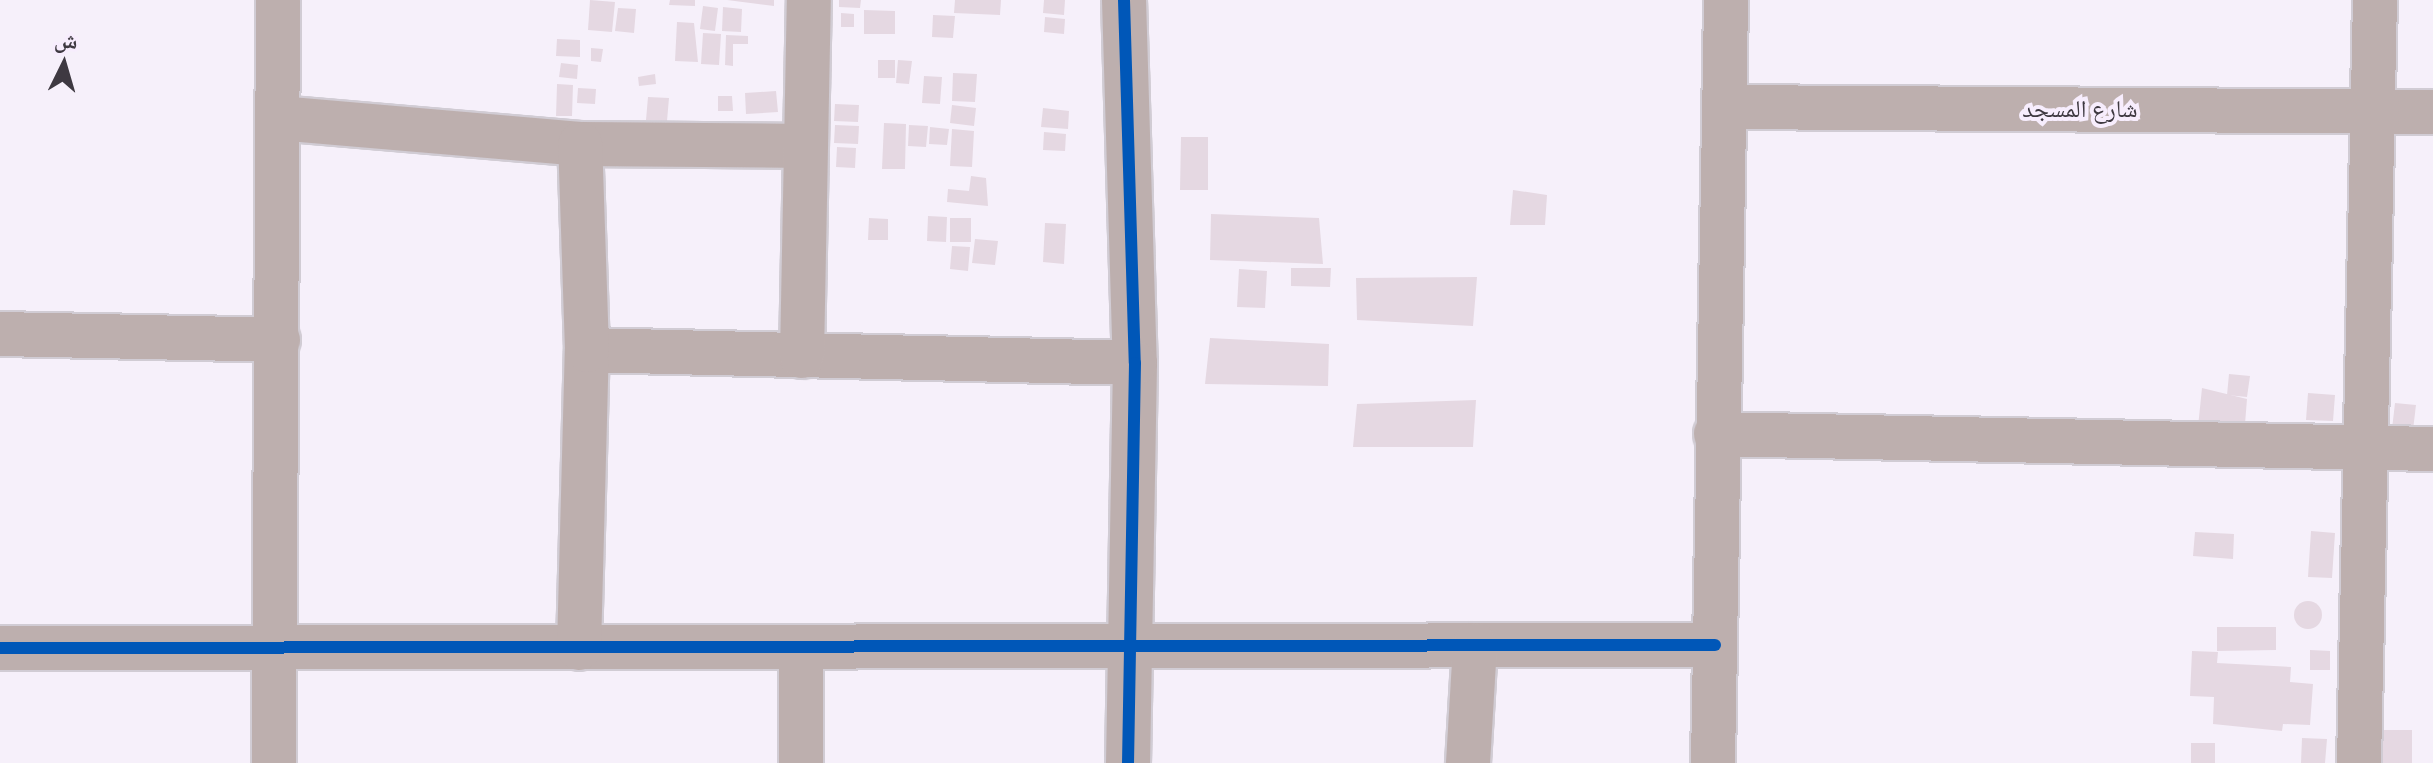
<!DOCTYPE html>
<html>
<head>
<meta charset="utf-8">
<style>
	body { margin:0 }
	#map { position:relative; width:2433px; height:763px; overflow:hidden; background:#f6f0fa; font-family:"IBM Plex Sans","Noto Naskh Arabic",sans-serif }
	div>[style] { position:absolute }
	.building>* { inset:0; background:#e5d8e2 }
	.round { border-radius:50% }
	.roads { filter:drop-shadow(2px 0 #d1ccd4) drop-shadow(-2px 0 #d1ccd4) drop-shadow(0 2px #d1ccd4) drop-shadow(0 -2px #d1ccd4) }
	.minor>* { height:44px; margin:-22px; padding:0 22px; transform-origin:22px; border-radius:22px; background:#bdafae }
	.cycleway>* { height:12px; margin:-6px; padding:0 6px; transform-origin:6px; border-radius:6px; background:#0057b8 }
	span { translate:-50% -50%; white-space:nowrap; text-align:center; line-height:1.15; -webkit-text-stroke:8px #f7edfd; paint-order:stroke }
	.street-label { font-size:24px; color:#3e3941 }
	.north { position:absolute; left:24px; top:24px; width:80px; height:80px; -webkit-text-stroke:6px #f7edfd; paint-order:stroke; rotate:5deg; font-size:22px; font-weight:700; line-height:32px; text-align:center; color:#3e3941 }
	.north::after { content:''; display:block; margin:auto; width:28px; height:36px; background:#3e3941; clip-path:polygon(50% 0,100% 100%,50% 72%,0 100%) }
</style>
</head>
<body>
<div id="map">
	<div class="building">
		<div style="clip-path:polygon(590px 0,615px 2px,612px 32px,588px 30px)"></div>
		<div style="clip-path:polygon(670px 0,695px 0,695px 6px,669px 5px)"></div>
		<div style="clip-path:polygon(727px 0,774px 0,774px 6px)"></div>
		<div style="clip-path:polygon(839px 0,861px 0,860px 8px,839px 7px)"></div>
		<div style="clip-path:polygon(955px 0,1001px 0,1000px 15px,954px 13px)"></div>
		<div style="clip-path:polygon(1044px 0,1065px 0,1064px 15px,1043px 13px)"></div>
		<div style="clip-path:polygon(703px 6px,718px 8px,715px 31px,700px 29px)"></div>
		<div style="clip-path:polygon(723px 7px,742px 9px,741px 32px,722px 31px)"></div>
		<div style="clip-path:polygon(618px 8px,636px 9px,634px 33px,615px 31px)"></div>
		<div style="clip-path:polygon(864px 10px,895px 11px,895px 34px,864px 34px)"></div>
		<div style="clip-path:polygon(841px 13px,854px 14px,854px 27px,841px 27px)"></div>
		<div style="clip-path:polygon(933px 15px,955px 16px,953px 38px,932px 37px)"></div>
		<div style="clip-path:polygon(1045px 17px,1065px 19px,1064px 34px,1044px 32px)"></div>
		<div style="clip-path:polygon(677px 22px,694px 23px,698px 62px,675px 61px)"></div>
		<div style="clip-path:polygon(703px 33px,721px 34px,719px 65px,701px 64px)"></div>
		<div style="clip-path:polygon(726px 35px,748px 36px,748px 44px,733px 44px,733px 66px,725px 65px)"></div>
		<div style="clip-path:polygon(557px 39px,580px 40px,580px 57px,556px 56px)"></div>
		<div style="clip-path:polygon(591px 48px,603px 49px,601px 62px,591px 61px)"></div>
		<div style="clip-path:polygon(878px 60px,895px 60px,895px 78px,878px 78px)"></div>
		<div style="clip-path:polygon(898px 60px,912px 61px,909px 84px,896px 83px)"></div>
		<div style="clip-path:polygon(561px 63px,578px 65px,577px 79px,559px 77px)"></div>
		<div style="clip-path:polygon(953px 73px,977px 74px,975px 102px,952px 101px)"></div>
		<div style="clip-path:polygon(655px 74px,656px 84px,639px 86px,638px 77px)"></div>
		<div style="clip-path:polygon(924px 76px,942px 77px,940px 104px,922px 103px)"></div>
		<div style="clip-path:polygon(557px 84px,573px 85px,572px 116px,556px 116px)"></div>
		<div style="clip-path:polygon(578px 88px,596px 89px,595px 104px,577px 103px)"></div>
		<div style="clip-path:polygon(776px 91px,778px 112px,746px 114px,745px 93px)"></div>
		<div style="clip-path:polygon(718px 96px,732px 96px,733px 111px,718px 111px)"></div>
		<div style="clip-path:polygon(648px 97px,669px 98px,667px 121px,646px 120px)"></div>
		<div style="clip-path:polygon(835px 104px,859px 105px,858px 122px,834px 121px)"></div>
		<div style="clip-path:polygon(952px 105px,976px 108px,974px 126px,950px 123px)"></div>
		<div style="clip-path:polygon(1043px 108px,1069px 111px,1068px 129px,1041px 127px)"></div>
		<div style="clip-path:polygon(884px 123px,906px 124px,905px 169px,882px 169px)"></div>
		<div style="clip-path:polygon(835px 125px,859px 126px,858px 144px,834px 143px)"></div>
		<div style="clip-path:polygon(909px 125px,928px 126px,926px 147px,908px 146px)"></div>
		<div style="clip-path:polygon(930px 127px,949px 129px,947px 145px,929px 144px)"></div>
		<div style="clip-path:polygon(952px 129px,974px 131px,972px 167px,950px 166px)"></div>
		<div style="clip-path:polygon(1044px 132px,1066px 134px,1065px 151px,1043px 150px)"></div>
		<div style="clip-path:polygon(1181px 137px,1208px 137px,1208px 190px,1180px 190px)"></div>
		<div style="clip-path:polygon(837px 147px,856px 148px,855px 168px,836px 167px)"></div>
		<div style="clip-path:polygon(971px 176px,986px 178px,988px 206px,947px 202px,948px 189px,969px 191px)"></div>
		<div style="clip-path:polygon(1513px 190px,1547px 195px,1545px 225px,1510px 225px)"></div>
		<div style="clip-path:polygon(1211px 214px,1319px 218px,1323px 264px,1210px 260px)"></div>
		<div style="clip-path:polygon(928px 216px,947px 217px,946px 242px,927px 241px)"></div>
		<div style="clip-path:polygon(869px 218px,888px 219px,888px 240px,868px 240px)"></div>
		<div style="clip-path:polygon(950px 218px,971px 218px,971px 242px,950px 242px)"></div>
		<div style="clip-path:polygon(1045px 223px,1066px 224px,1064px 264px,1043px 262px)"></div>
		<div style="clip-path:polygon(975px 239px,998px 241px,995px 265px,972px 263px)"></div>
		<div style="clip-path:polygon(952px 246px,970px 247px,968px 271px,950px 269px)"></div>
		<div style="clip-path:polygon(1291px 268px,1331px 268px,1330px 287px,1291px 286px)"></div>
		<div style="clip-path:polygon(1239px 269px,1267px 271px,1265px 308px,1237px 307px)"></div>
		<div style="clip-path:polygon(1477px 277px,1473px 326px,1357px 320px,1356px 278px)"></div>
		<div style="clip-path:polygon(1210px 338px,1329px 344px,1328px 386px,1205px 384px)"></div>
		<div style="clip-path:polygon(2229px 374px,2250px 376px,2247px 397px,2227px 395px)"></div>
		<div style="clip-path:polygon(2202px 388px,2247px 399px,2245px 424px,2226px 422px,2225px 430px,2198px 427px)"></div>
		<div style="clip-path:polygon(2308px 393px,2335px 395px,2333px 421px,2306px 420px)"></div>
		<div style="clip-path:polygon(1476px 400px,1473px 447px,1353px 447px,1357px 404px)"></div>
		<div style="clip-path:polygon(2395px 403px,2416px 405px,2413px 430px,2392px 429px)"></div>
		<div style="clip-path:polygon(2311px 531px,2335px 533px,2332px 578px,2308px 577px)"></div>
		<div style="clip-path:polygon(2195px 532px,2234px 534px,2233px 559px,2193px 556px)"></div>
		<div class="round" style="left:2294px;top:601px;width:28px;height:28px"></div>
		<div style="clip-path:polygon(2217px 627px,2276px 627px,2276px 650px,2217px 651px)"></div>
		<div style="clip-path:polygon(2310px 650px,2330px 651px,2330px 670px,2310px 670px)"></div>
		<div style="clip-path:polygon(2192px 651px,2218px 652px,2217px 663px,2291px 667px,2290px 682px,2313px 684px,2310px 725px,2283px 724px,2282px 731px,2213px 724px,2214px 697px,2190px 696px)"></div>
		<div style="clip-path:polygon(2383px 730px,2412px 730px,2412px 763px,2383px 763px)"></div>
		<div style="clip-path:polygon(2302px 738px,2327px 739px,2325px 763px,2301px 763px)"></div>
		<div style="clip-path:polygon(2191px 743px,2215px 743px,2215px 763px,2191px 763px)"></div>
	</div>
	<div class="roads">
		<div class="minor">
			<div style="left:1124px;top:0;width:363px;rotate:88.3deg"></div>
			<div style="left:1135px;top:363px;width:400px;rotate:91deg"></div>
			<div style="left:1726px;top:107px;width:707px;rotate:0.41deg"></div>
			<div style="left:278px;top:118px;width:303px;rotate:4.9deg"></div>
			<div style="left:580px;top:144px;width:224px;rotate:0.5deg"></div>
			<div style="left:0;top:334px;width:278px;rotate:1.2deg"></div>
			<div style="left:587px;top:350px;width:548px;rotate:1.36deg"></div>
			<div style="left:802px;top:356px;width:356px;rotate:-88.9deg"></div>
			<div style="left:1716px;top:434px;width:717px;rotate:1.2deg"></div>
			<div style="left:0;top:648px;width:1715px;rotate:-0.1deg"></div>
			<div style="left:579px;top:648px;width:298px;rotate:-88.5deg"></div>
			<div style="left:587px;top:350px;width:206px;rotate:-91.9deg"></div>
			<div style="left:274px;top:763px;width:763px;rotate:-89.7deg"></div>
			<div style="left:801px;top:763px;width:116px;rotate:-90deg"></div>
			<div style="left:1468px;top:763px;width:118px;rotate:-86.6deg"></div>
			<div style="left:1713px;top:763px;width:763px;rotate:-89.02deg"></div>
			<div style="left:2359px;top:763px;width:763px;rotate:-88.8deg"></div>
		</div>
	</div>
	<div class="cycleway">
		<div style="left:1124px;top:0;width:363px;rotate:88.3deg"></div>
		<div style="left:1135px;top:363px;width:400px;rotate:91deg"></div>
		<div style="left:0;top:648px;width:1715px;rotate:-0.1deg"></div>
	</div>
	<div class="street-label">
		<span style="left:2080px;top:109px">شارع المسجد</span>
	</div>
	<div class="north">ش</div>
</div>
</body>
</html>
